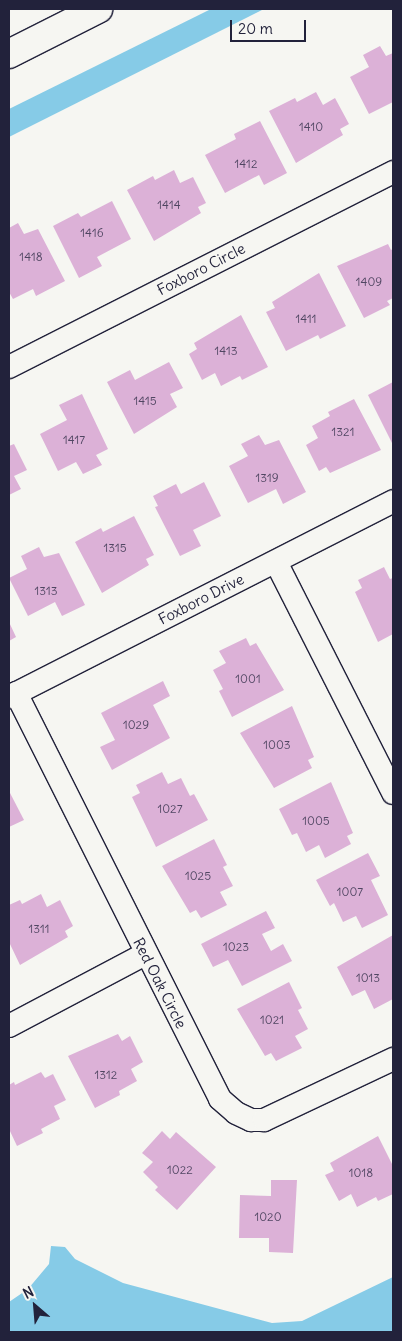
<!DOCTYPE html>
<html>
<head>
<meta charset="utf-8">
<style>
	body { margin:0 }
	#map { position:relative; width:402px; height:1341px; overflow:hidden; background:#f6f6f2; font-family:Delius,sans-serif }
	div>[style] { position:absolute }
	.water>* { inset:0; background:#86cbe7 }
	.building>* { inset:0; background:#dcb1d7 }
	.roads { filter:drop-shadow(1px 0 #22223b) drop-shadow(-1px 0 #22223b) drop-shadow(0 1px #22223b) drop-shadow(0 -1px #22223b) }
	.minor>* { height:22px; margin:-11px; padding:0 11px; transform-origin:11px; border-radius:11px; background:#f6f6f2 }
	.secondary>* { height:28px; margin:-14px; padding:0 14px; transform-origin:14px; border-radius:14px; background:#f6f6f2 }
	span { translate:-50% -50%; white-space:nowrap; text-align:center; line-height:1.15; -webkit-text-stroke:5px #f6f6f2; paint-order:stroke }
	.number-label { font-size:12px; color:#504662 }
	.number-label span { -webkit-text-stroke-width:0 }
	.street-label { font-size:15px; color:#22223b }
	.frame { position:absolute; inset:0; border:10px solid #22223b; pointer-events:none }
	.north { position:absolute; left:10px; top:1281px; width:50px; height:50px; -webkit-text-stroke:4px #f6f6f2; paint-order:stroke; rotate:333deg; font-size:14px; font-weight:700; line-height:20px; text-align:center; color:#22223b }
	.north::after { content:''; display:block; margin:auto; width:18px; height:22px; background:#22223b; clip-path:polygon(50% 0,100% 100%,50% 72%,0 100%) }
	.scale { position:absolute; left:230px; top:20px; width:76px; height:22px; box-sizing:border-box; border:2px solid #22223b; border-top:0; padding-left:6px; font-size:15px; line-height:18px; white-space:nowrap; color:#22223b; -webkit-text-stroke:4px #f6f6f2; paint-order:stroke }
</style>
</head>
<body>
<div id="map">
	<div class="water">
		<div style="clip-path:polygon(211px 9px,264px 9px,9px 137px,9px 109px)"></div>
		<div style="clip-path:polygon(51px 1246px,65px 1247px,75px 1259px,123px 1283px,272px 1323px,302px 1321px,393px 1277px,393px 1332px,9px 1332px,9px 1302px,28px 1289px,49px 1264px)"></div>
	</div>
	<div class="building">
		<div style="clip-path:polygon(380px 46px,386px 56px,393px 53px,393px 102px,369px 114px,350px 77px,369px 67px,363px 55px)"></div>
		<div style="clip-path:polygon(316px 92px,323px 105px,335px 98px,349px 124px,340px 129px,343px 135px,296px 163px,269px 111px,295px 98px,297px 102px)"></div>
		<div style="clip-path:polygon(260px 121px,287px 173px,264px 185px,259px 175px,225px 193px,205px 155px,236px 139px,234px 134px)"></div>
		<div style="clip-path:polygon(174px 170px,180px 183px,193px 177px,206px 203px,198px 207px,201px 213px,154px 241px,127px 190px,153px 176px,155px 180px)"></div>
		<div style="clip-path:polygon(112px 201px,131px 239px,97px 257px,102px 266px,79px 278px,53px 226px,78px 213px,81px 217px)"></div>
		<div style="clip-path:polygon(18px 223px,24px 234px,38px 229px,65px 281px,36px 296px,33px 289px,13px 299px,9px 292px,9px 228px)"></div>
		<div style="clip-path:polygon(388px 244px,391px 250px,393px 249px,393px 298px,387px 301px,390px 305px,364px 318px,337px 266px)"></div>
		<div style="clip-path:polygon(319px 273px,346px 326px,320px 339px,318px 335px,286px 351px,266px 312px,275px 308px,272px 302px)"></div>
		<div style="clip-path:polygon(241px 315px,268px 367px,242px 380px,240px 376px,221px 386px,215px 373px,202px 380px,189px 354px,197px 349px,194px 343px)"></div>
		<div style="clip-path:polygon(169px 362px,183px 388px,170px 394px,177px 407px,134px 434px,107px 382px,130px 370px,135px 380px)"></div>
		<div style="clip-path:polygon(393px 382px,393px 445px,368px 395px)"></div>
		<div style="clip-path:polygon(82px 394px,108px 449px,96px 455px,102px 465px,83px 474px,76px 462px,58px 471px,40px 434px,67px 420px,59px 405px)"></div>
		<div style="clip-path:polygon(354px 399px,381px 450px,330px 473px,326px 467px,319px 471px,306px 445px,318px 438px,312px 426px,330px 416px,328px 412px)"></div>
		<div style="clip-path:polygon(259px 435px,265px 445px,279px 440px,306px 492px,283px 504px,276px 489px,248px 503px,229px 466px,248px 456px,241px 444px)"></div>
		<div style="clip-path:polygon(14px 444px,27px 470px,14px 476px,21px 489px,9px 495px,9px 446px)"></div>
		<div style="clip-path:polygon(204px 482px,221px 516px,193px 530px,201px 546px,180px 556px,155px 507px,158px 506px,153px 496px,176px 484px,181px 494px)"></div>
		<div style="clip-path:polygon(134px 516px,154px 555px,146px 559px,149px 565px,102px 593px,75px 542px,101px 528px,103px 532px)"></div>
		<div style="clip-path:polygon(39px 547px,44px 557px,59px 553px,85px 605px,62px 616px,55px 602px,28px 616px,9px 578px,27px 569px,21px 556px)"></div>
		<div style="clip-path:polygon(384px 567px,390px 579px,393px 578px,393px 634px,378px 642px,355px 592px,362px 588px,358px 580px)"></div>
		<div style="clip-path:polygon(9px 622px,16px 637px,9px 641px)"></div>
		<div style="clip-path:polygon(246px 638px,250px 646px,256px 643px,284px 690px,232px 717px,219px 691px,223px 689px,213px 670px,226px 663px,219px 651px)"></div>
		<div style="clip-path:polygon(163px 681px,170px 696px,153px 705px,170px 738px,112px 770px,100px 747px,115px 740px,101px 713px)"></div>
		<div style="clip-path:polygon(292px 706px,314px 757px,308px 760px,312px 768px,274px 788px,240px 733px)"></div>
		<div style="clip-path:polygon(162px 772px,168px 784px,181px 778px,190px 796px,194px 794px,208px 820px,156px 847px,132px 797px,140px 793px,136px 785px)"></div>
		<div style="clip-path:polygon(331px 782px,353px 833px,347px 836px,351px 844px,325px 858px,319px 845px,306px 852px,297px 833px,292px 835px,279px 809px)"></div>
		<div style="clip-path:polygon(9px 791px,24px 820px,9px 827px)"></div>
		<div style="clip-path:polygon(214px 839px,227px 865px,223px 867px,233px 886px,220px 892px,227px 905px,201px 918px,196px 910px,190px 913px,162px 866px)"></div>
		<div style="clip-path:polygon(368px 853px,380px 876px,371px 880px,388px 915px,362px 928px,356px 916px,343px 922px,334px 903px,330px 906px,316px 880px)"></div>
		<div style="clip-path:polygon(41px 894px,47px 907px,60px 900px,73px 926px,65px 931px,68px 937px,20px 965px,9px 942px,9px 905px,20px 900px,22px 904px)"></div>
		<div style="clip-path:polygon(266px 911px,275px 928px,262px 934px,271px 951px,283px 944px,292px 961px,242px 986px,228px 960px,213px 967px,201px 944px)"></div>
		<div style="clip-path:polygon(393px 935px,393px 999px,374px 1009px,365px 990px,352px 996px,337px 967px)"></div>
		<div style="clip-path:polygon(289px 982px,302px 1008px,298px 1010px,308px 1029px,295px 1036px,302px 1048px,276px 1061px,271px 1053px,265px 1056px,237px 1009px)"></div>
		<div style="clip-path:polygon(118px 1034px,122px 1041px,130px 1036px,143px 1062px,131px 1069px,137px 1081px,119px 1091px,120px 1095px,95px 1108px,68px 1056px)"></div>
		<div style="clip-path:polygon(41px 1072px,45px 1078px,53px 1074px,66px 1100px,54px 1106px,60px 1119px,41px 1129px,43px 1133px,17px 1146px,9px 1129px,9px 1085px,14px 1082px,15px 1085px)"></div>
		<div style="clip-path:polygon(162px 1131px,170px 1139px,176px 1132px,216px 1167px,177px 1210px,155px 1190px,158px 1187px,143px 1172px,153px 1162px,142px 1153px)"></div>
		<div style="clip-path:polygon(378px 1136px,393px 1166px,393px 1194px,378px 1201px,376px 1197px,357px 1207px,351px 1194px,339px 1201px,325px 1175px,334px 1171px,330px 1163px)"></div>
		<div style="clip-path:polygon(271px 1180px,297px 1180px,293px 1253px,269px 1252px,269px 1238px,239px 1238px,240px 1195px,271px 1196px)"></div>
	</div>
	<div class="roads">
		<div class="minor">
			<div style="left:9px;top:367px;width:431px;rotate:-26.9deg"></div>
			<div style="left:276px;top:562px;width:259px;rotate:63.1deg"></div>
			<div style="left:16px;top:693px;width:454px;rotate:63.3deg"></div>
			<div style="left:220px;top:1099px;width:21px;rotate:41deg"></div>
			<div style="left:236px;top:1113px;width:17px;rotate:25deg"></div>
			<div style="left:251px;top:1120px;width:13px"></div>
			<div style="left:264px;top:1120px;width:143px;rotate:-25.3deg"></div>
			<div style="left:9px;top:697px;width:431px;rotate:-27deg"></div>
			<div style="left:9px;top:1026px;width:154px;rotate:-27.9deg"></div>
		</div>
		<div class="secondary">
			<div style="left:9px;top:54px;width:100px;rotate:-26.8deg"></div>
		</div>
	</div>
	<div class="number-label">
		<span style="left:311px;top:127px">1410</span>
		<span style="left:246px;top:164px">1412</span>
		<span style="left:169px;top:205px">1414</span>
		<span style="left:92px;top:233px">1416</span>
		<span style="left:31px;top:257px">1418</span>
		<span style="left:369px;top:282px">1409</span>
		<span style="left:306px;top:319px">1411</span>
		<span style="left:226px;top:351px">1413</span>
		<span style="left:145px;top:401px">1415</span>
		<span style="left:343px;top:432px">1321</span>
		<span style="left:74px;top:440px">1417</span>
		<span style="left:267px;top:478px">1319</span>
		<span style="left:115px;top:548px">1315</span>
		<span style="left:46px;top:591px">1313</span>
		<span style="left:248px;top:679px">1001</span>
		<span style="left:136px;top:725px">1029</span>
		<span style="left:277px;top:745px">1003</span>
		<span style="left:170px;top:809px">1027</span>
		<span style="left:316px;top:821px">1005</span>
		<span style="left:198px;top:876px">1025</span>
		<span style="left:350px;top:892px">1007</span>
		<span style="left:39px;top:929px">1311</span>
		<span style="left:236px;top:947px">1023</span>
		<span style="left:368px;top:978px">1013</span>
		<span style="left:272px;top:1020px">1021</span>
		<span style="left:106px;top:1075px">1312</span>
		<span style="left:180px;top:1170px">1022</span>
		<span style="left:361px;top:1173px">1018</span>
		<span style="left:268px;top:1217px">1020</span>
	</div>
	<div class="street-label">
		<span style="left:201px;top:269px;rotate:-27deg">Foxboro Circle</span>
		<span style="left:201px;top:599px;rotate:-27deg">Foxboro Drive</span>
		<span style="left:160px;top:983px;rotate:63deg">Red Oak Circle</span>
	</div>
	<div class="frame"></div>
	<div class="north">N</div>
	<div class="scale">20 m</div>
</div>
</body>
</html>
